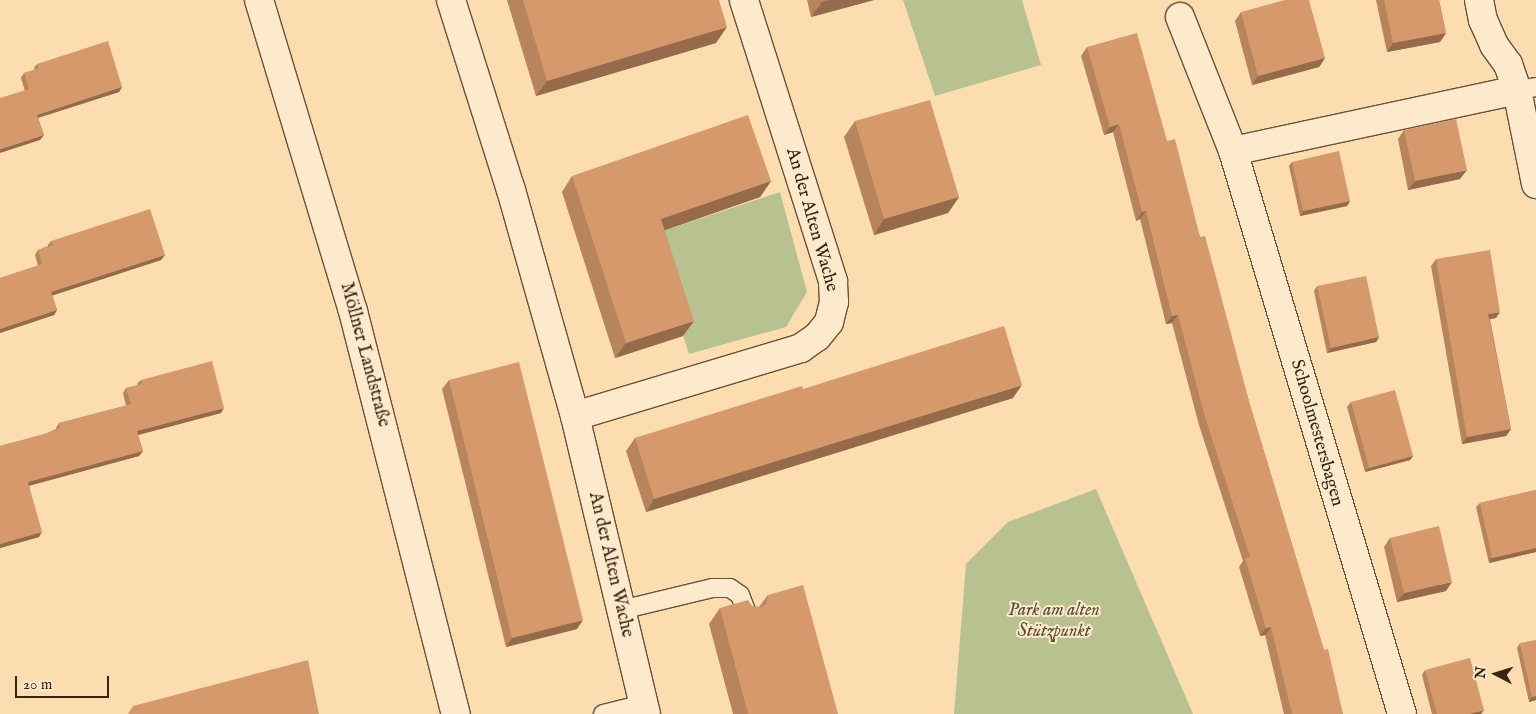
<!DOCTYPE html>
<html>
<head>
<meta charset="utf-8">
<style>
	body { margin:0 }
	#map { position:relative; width:1536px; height:714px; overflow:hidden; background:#fcddb0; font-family:"IM FELL English",serif }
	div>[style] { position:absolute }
	.green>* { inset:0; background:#b8c290 }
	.roads { filter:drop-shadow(1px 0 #67533a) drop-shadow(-1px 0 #67533a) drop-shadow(0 1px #67533a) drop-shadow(0 -1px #67533a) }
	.lane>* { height:18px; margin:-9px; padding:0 9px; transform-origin:9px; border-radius:9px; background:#fde9cc }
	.street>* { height:28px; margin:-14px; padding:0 14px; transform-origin:14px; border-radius:14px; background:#fde9cc }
	.secondary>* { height:28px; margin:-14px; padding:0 14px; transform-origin:14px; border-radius:14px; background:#fde9cc }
	.wall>* { inset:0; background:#b7845c }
	.shaded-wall>* { inset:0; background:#956b4b }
	.building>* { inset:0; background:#d5996b }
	span { translate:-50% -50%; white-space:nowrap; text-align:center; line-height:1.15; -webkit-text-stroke:4px #fde9cc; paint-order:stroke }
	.street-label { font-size:18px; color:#352512 }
	.park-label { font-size:18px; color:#564c32; font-style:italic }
	.north { position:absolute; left:1471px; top:649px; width:50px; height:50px; -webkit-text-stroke:4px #fde9cc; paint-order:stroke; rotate:275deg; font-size:14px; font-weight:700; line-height:20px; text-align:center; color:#352512 }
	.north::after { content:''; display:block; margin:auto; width:18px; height:22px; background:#352512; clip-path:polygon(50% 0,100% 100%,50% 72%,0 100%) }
	.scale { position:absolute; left:15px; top:676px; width:94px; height:22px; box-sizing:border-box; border:2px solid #352512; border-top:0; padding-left:6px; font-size:15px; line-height:18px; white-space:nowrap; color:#352512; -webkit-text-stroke:4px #fde9cc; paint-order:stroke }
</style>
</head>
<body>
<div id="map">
	<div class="green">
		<div style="clip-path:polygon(903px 0,1022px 0,1041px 65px,935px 96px)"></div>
		<div style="clip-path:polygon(780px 192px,807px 292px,786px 327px,689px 354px,651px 235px)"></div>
		<div style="clip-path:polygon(1096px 489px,1193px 714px,954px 714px,966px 564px,1008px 522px)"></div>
	</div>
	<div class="roads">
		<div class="lane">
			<div style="left:1517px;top:90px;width:19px;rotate:-9deg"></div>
			<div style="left:621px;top:610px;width:94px;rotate:-13.6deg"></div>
			<div style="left:712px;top:588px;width:18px"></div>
			<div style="left:730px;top:588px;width:12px;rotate:35deg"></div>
			<div style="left:740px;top:595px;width:19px;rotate:69deg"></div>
			<div style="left:603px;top:714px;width:41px;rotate:-14deg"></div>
		</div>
		<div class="street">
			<div style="left:451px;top:0;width:199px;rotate:72.5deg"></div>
			<div style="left:511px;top:190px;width:235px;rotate:74.2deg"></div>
			<div style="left:575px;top:416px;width:306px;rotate:76.6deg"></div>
			<div style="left:1479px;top:0;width:20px;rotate:79deg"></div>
			<div style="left:1483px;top:20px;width:27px;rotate:66deg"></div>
			<div style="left:1494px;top:45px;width:24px;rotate:54deg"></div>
			<div style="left:1508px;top:64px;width:28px;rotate:71deg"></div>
			<div style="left:1517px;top:90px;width:96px;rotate:78.6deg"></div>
			<div style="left:1180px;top:17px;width:144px;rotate:68.4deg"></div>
			<div style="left:1233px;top:151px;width:588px;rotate:73.29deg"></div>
			<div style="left:1233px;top:151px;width:290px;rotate:-12.1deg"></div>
			<div style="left:575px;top:416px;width:236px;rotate:-16.7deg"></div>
			<div style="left:801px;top:348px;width:19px;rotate:-35deg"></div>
			<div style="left:817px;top:337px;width:19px;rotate:-51deg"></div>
			<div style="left:829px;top:322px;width:21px;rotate:-76deg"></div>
			<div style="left:834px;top:302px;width:21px;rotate:-93deg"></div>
			<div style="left:833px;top:281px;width:295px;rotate:-107.6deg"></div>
		</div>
		<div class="secondary">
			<div style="left:259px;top:0;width:325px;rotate:73.2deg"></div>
			<div style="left:353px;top:311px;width:416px;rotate:75.7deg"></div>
		</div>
	</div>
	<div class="wall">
		<div style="clip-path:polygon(507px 0,719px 0,716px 43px,536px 96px)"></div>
		<div style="clip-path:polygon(807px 0,874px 0,811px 17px)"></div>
		<div style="clip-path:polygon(1376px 0,1439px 0,1446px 33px,1440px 42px,1387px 52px)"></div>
		<div style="clip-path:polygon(1241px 12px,1325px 58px,1319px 67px,1252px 85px,1235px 21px)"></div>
		<div style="clip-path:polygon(1087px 47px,1167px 141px,1200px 237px,1250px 405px,1343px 714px,1284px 714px,1265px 635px,1260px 636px,1239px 567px,1243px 561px,1199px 425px,1172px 323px,1166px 324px,1140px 219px,1136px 221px,1113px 132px,1104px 135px,1081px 56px)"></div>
		<div style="clip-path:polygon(37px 64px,122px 87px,119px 92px,38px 118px,44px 135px,40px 140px,21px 78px,24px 73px,35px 70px,34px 68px)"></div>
		<div style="clip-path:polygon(855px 121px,959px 197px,948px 213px,874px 235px,844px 137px)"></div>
		<div style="clip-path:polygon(1404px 130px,1460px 179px,1408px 190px,1398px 139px)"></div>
		<div style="clip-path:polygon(1292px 162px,1350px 201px,1347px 206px,1300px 216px,1289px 166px)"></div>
		<div style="clip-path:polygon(572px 176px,771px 181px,760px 197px,665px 230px,683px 336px,615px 358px,562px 192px)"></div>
		<div style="clip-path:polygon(51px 241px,165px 255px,161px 260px,52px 295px,57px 310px,54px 315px,0 333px,0 278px,38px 266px,35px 255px,38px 250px,48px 246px,48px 245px)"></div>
		<div style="clip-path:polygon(1436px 259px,1496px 318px,1490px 319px,1511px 429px,1506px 436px,1462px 444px,1431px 266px)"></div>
		<div style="clip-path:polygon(1317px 286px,1379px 337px,1376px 342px,1327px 353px,1314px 291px)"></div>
		<div style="clip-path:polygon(141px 380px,221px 413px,138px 435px,143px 451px,139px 456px,29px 485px,39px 537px,0 548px,0 446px,45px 434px,56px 429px,56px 428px,59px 423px,126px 406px,123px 393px,126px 388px,138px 385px,137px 384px)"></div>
		<div style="clip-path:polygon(449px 380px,577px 629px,506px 647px,442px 389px)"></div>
		<div style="clip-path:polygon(803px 389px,1013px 398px,646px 512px,626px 451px,635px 438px)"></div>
		<div style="clip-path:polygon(1351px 402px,1413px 456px,1410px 460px,1365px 472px,1347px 407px)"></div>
		<div style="clip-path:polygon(1536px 490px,1536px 552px,1489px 563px,1476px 507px,1480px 503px)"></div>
		<div style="clip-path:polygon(1390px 538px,1446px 591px,1397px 602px,1384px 547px)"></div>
		<div style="clip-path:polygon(768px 595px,838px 714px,733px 714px,709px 624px,720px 608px,752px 606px,759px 607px)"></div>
		<div style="clip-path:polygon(1520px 643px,1536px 700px,1529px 702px,1517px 648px)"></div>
		<div style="clip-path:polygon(1425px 670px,1481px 714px,1432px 714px,1422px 675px)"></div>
	</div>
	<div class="shaded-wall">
		<div style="clip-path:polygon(829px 0,874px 0,811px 17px,822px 2px)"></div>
		<div style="clip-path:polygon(727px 27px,716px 43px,536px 96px,547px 81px)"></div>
		<div style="clip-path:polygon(1446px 33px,1440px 42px,1387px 52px,1393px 43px)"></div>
		<div style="clip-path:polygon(1325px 58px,1319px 67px,1252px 85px,1258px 76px)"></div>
		<div style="clip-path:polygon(122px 87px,119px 92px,34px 119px,37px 115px)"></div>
		<div style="clip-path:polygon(1119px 124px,1113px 132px,1104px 135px,1110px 127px)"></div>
		<div style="clip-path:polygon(44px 135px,40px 140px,0 153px,0 149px)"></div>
		<div style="clip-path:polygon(1467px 170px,1460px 179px,1408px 190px,1415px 181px)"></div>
		<div style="clip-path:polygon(771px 181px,760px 197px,651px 235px,661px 219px)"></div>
		<div style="clip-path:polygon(959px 197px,948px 213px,874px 235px,884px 219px)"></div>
		<div style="clip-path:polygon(1350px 201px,1347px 206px,1300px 216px,1303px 211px)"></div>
		<div style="clip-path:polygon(1146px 211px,1140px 219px,1136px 221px,1142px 212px)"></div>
		<div style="clip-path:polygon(165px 255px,161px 260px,48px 297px,51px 292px)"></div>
		<div style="clip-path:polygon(57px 310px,54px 315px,0 333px,0 329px)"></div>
		<div style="clip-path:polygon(1500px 312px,1496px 318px,1484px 320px,1488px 314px)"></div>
		<div style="clip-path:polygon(1178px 315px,1172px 323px,1166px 324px,1172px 316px)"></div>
		<div style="clip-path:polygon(694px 321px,683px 336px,615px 358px,626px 343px)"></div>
		<div style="clip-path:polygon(1379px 337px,1376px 342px,1327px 353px,1331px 348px)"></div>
		<div style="clip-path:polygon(1022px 385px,1013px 398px,646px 512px,654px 499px)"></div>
		<div style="clip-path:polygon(224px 408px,221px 413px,134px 436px,137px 431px)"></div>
		<div style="clip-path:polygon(1511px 429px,1506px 436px,1462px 444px,1467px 437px)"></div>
		<div style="clip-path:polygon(143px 451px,139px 456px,25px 487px,28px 482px)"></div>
		<div style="clip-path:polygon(1413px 456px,1410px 460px,1365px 472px,1369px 468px)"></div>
		<div style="clip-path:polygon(42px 532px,39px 537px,0 548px,0 544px)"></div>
		<div style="clip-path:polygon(1536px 548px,1536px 552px,1489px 563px,1492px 558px)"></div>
		<div style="clip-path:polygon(1452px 582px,1446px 591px,1397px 602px,1404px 593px)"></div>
		<div style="clip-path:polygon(583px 620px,577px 629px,506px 647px,512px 638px)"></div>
		<div style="clip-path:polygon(1271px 627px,1265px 635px,1260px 636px,1266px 628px)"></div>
		<div style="clip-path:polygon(1536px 696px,1536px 700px,1529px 702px,1532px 697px)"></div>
		<div style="clip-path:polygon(1484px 710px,1481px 714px,1469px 714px)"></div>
	</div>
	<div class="building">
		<div style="clip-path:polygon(523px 0,719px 0,727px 27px,547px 81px)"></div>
		<div style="clip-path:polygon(1285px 0,1309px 0,1325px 58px,1258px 76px,1241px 12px)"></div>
		<div style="clip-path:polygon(1384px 0,1439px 0,1446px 33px,1393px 43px)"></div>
		<div style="clip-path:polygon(1137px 33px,1167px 141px,1175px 139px,1200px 237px,1205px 236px,1250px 405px,1324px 650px,1328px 649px,1343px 714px,1292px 714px,1271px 627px,1266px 628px,1245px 558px,1250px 557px,1205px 417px,1178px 315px,1172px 316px,1146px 211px,1142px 212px,1119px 124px,1110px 127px,1087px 47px)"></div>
		<div style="clip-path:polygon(108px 41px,122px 87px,37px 115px,44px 135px,0 149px,0 98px,29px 89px,24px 73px,39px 68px,37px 64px)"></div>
		<div style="clip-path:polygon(930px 100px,959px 197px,884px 219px,855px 121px)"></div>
		<div style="clip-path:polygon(748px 115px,771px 181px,661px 219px,694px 321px,626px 343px,572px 176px)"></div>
		<div style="clip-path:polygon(1456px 119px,1467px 170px,1415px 181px,1404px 130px)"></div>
		<div style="clip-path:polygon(1339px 151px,1350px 201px,1303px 211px,1292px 162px)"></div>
		<div style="clip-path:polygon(150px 209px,165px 255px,51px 292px,57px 310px,0 329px,0 278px,42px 264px,38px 250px,53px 245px,51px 241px)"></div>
		<div style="clip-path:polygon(1490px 250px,1500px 312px,1488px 314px,1511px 429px,1467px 437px,1436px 259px)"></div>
		<div style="clip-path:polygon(1366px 276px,1379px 337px,1331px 348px,1317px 286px)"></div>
		<div style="clip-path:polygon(1004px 326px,1022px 385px,654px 499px,635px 438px,802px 386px,803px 389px)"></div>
		<div style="clip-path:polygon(212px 361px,224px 408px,137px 431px,143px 451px,28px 482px,42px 532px,0 544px,0 446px,45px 434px,60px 428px,59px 423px,131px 404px,126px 388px,142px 384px,141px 380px)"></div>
		<div style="clip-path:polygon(519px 362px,583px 620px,512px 638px,449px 380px)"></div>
		<div style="clip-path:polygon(1395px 390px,1413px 456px,1369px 468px,1351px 402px)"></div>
		<div style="clip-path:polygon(1536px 490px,1536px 548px,1492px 558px,1480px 503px)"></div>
		<div style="clip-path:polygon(1439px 526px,1452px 582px,1404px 593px,1390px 538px)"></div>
		<div style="clip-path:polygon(803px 585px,838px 714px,748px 714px,720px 608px,748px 600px,752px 606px,761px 607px,766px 604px,768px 595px)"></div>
		<div style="clip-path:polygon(1536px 640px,1536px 696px,1532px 697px,1520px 643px)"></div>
		<div style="clip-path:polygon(1470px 658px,1484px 710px,1469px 714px,1437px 714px,1425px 670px)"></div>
		<div style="clip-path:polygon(308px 660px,319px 714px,128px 714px,133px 706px)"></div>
	</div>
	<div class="street-label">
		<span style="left:811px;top:220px;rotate:74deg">An der Alten Wache</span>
		<span style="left:364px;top:355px;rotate:75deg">Möllner Landstraße</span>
		<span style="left:1316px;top:433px;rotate:74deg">Schoolmestersbagen</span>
		<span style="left:610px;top:565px;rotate:77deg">An der Alten Wache</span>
	</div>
	<div class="park-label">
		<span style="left:1054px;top:622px">Park am alten<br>Stützpunkt</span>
	</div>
	<div class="north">N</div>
	<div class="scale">20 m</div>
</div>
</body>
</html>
